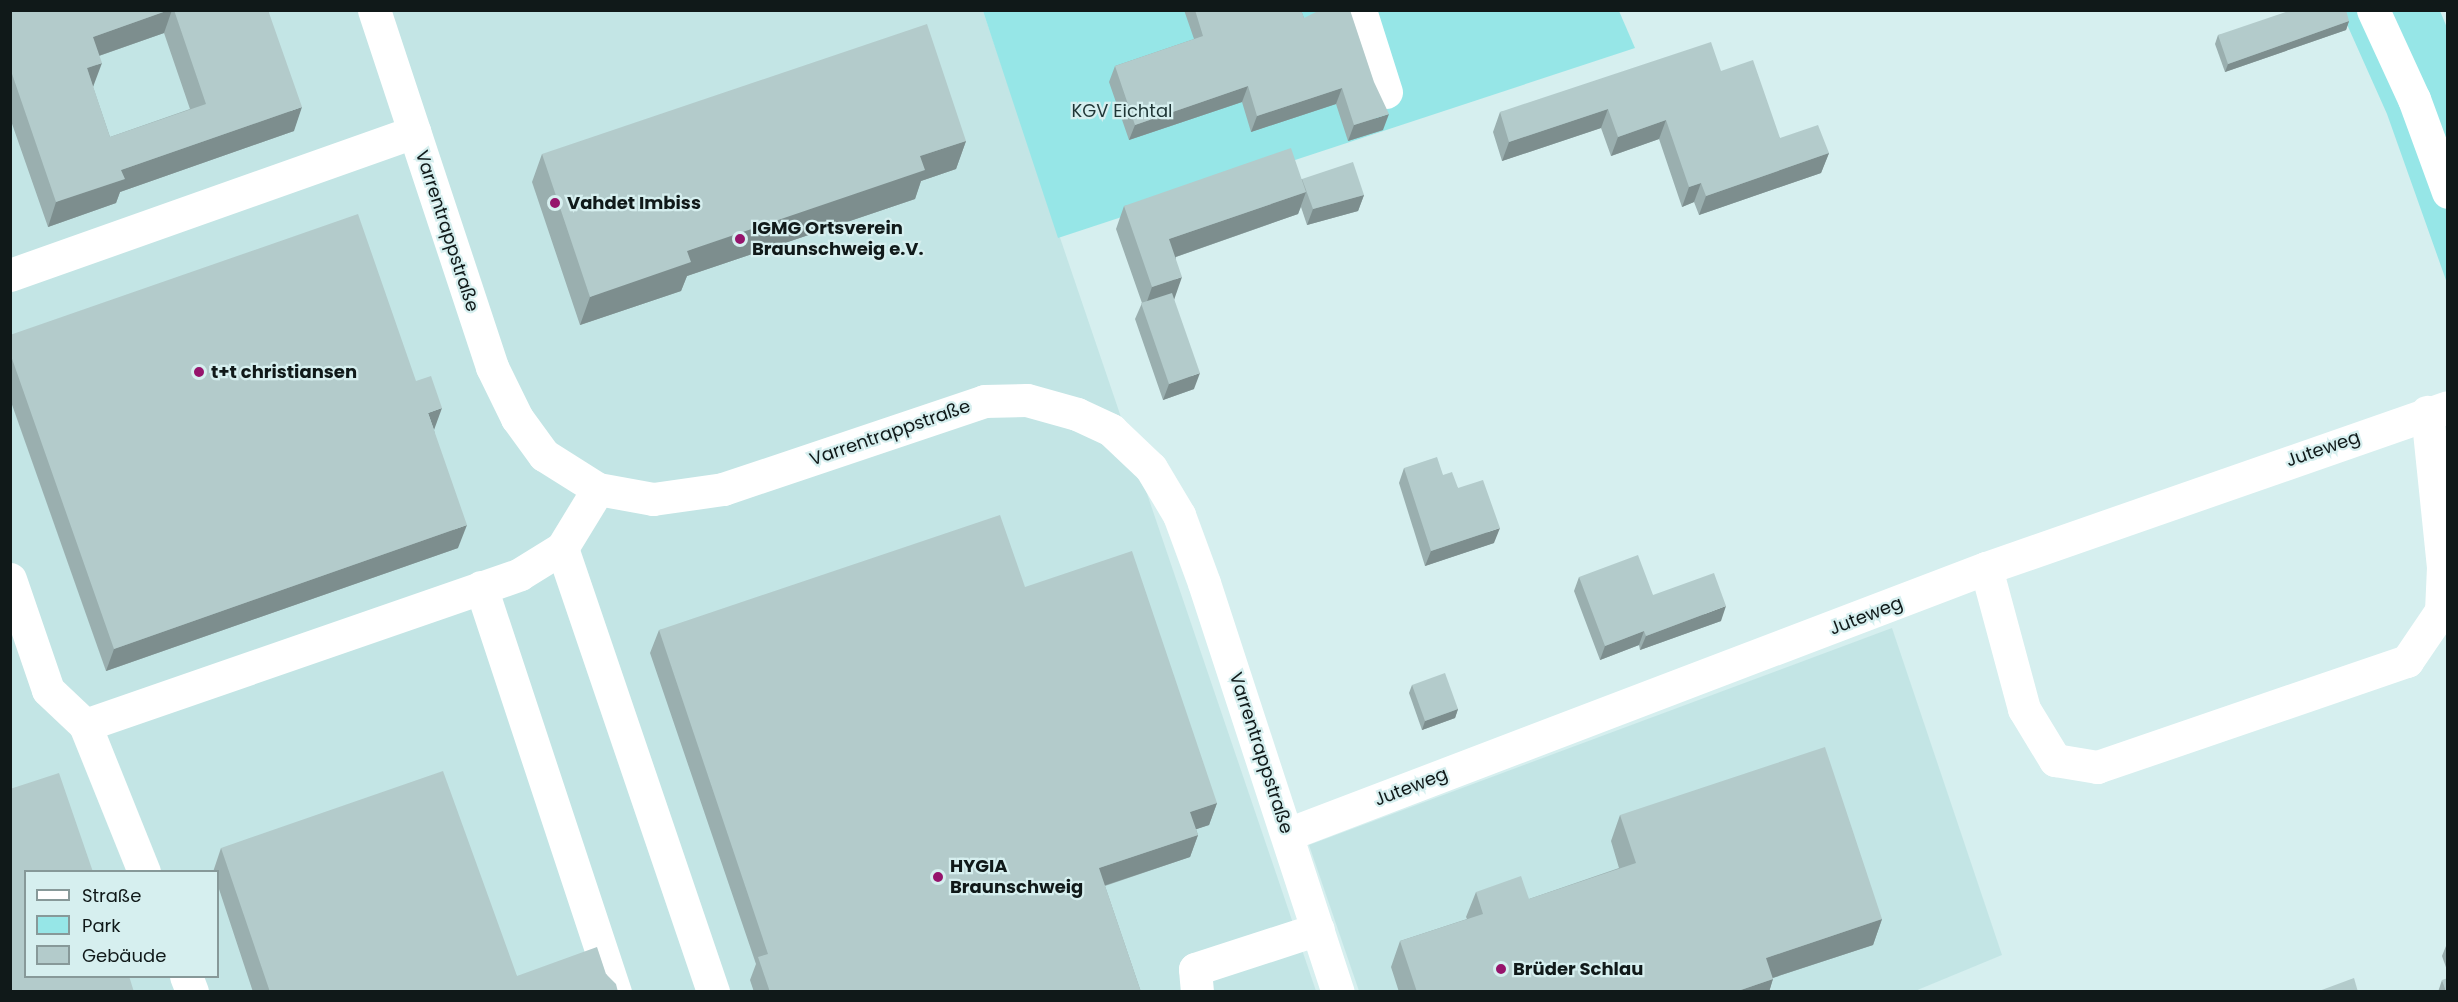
<!DOCTYPE html>
<html>
<head>
<meta charset="utf-8">
<style>
	body { margin:0 }
	#map { position:relative; width:2458px; height:1002px; overflow:hidden; background:#d6efef; font-family:Poppins,sans-serif }
	div>[style] { position:absolute }
	.built>* { inset:0; background:#c3e5e5 }
	.green>* { inset:0; background:#96e6e7 }
	.minor>* { height:33px; margin:-16.5px; padding:0 16.5px; transform-origin:16.5px; border-radius:16.5px; background:#fff }
	.wall>* { inset:0; background:#9aafaf }
	.shaded-wall>* { inset:0; background:#7d8e8e }
	.building>* { inset:0; background:#b3cbcb }
	.dots>* { width:16px; height:16px; translate:-50% -50%; box-sizing:border-box; border:3px solid #d6efef; border-radius:50% }
	span { translate:-50% -50%; white-space:nowrap; text-align:center; line-height:1.15; -webkit-text-stroke:4.5px #d6efef; paint-order:stroke }
	.park-label { font-size:18px; color:#1f3535 }
	.poi-label { font-size:18px; color:#101919; font-weight:700 }
	.left { translate:0 -50%; text-align:left }
	.street-label { font-size:18px; color:#101919 }
	.frame { position:absolute; inset:0; border:12px solid #101919; pointer-events:none }
	.legend { position:absolute; left:24px; top:870px; width:195px; height:108px; box-sizing:border-box; background:#d6efef; border:2px solid #879999; margin:0; padding:8px 10px; list-style:none; font-size:18px; color:#101919 }
	.legend li { display:flex; align-items:center; gap:12px; height:30px }
	.legend b { width:30px; border:2px solid #879999 }
</style>
</head>
<body>
<div id="map">
	<div class="built">
		<div style="clip-path:polygon(evenodd,10px 11px,983px 11px,1316px 991px,11px 991px,10px 11px,26px 872px,218px 872px,218px 976px,26px 976px,26px 872px)"></div>
		<div style="clip-path:polygon(1892px 628px,2002px 955px,1915px 991px,1359px 991px,1309px 845px)"></div>
	</div>
	<div class="green">
		<div style="clip-path:polygon(983px 11px,1619px 11px,1635px 48px,1058px 238px)"></div>
		<div style="clip-path:polygon(2341px 11px,2440px 11px,2448px 30px,2447px 283px,2387px 114px)"></div>
	</div>
	<div class="minor">
		<div style="left:374px;top:10px;width:376px;rotate:71.7deg"></div>
		<div style="left:492px;top:367px;width:57px;rotate:63.9deg"></div>
		<div style="left:517px;top:418px;width:46px;rotate:53.9deg"></div>
		<div style="left:544px;top:455px;width:64px;rotate:32.2deg"></div>
		<div style="left:598px;top:489px;width:56px;rotate:10.3deg"></div>
		<div style="left:653px;top:499px;width:71px;rotate:-8.1deg"></div>
		<div style="left:723px;top:489px;width:275px;rotate:-18.6deg"></div>
		<div style="left:984px;top:401px;width:43px;rotate:-1.3deg"></div>
		<div style="left:1027px;top:400px;width:52px;rotate:15.6deg"></div>
		<div style="left:1077px;top:414px;width:38px;rotate:25deg"></div>
		<div style="left:1111px;top:430px;width:55px;rotate:43.5deg"></div>
		<div style="left:1151px;top:468px;width:55px;rotate:59.2deg"></div>
		<div style="left:1179px;top:515px;width:72px;rotate:69.8deg"></div>
		<div style="left:1204px;top:583px;width:430px;rotate:71.9deg"></div>
		<div style="left:1360px;top:10px;width:86px;rotate:72.4deg"></div>
		<div style="left:2373px;top:10px;width:98px;rotate:65.3deg"></div>
		<div style="left:2414px;top:99px;width:99px;rotate:69.9deg"></div>
		<div style="left:10px;top:275px;width:429px;rotate:-19.5deg"></div>
		<div style="left:562px;top:548px;width:469px;rotate:71.2deg"></div>
		<div style="left:1986px;top:568px;width:146px;rotate:74.9deg"></div>
		<div style="left:2024px;top:709px;width:60px;rotate:58.7deg"></div>
		<div style="left:2055px;top:760px;width:43px;rotate:9.5deg"></div>
		<div style="left:2097px;top:767px;width:328px;rotate:-18.9deg"></div>
		<div style="left:2407px;top:661px;width:60px;rotate:-55.8deg"></div>
		<div style="left:2441px;top:611px;width:44px;rotate:-87.4deg"></div>
		<div style="left:2443px;top:567px;width:156px;rotate:-95.9deg"></div>
		<div style="left:10px;top:579px;width:117px;rotate:71.1deg"></div>
		<div style="left:48px;top:690px;width:51px;rotate:43.4deg"></div>
		<div style="left:85px;top:725px;width:158px;rotate:68.1deg"></div>
		<div style="left:481px;top:587px;width:427px;rotate:71.7deg"></div>
		<div style="left:85px;top:725px;width:460px;rotate:-19.1deg"></div>
		<div style="left:520px;top:574px;width:49px;rotate:-31.8deg"></div>
		<div style="left:562px;top:548px;width:69px;rotate:-58.6deg"></div>
		<div style="left:1288px;top:834px;width:747px;rotate:-20.86deg"></div>
		<div style="left:1986px;top:568px;width:489px;rotate:-19.2deg"></div>
		<div style="left:186px;top:976px;width:17px;rotate:69deg"></div>
		<div style="left:1197px;top:992px;width:23px;rotate:-95deg"></div>
		<div style="left:1195px;top:969px;width:129px;rotate:-18deg"></div>
	</div>
	<div class="wall">
		<div style="clip-path:polygon(evenodd,10px 10px,268px 10px,294px 131px,120px 192px,116px 203px,48px 227px,10px 118px,10px 10px,164px 33px,190px 109px,110px 137px,93px 87px,99px 56px,164px 33px)"></div>
		<div style="clip-path:polygon(1184px 10px,1301px 10px,1304px 18px,1383px 130px,1348px 141px,1336px 104px,1251px 132px,1242px 102px,1129px 140px,1109px 82px,1115px 66px,1194px 39px)"></div>
		<div style="clip-path:polygon(2349px 21px,2346px 30px,2225px 72px,2215px 44px,2218px 35px)"></div>
		<div style="clip-path:polygon(1721px 71px,1780px 138px,1829px 153px,1821px 173px,1699px 215px,1694px 202px,1682px 207px,1659px 139px,1611px 156px,1601px 128px,1502px 161px,1493px 132px,1500px 112px)"></div>
		<div style="clip-path:polygon(966px 141px,956px 169px,921px 181px,915px 199px,687px 276px,681px 291px,580px 325px,532px 182px,542px 154px)"></div>
		<div style="clip-path:polygon(1302px 179px,1364px 195px,1358px 211px,1307px 225px,1301px 207px,1298px 214px,1176px 257px,1174px 300px,1194px 389px,1163px 400px,1135px 319px,1142px 303px,1116px 229px,1124px 206px)"></div>
		<div style="clip-path:polygon(10px 335px,434px 430px,458px 548px,106px 671px,10px 399px)"></div>
		<div style="clip-path:polygon(1404px 468px,1443px 475px,1458px 488px,1494px 543px,1425px 566px,1399px 483px)"></div>
		<div style="clip-path:polygon(1579px 577px,1653px 595px,1721px 621px,1640px 650px,1639px 645px,1600px 660px,1574px 591px)"></div>
		<div style="clip-path:polygon(1025px 587px,1217px 803px,1209px 825px,1196px 829px,1198px 835px,1190px 857px,1105px 886px,1141px 992px,754px 992px,750px 980px,756px 964px,650px 653px,659px 630px)"></div>
		<div style="clip-path:polygon(1412px 685px,1458px 709px,1455px 718px,1422px 730px,1409px 693px)"></div>
		<div style="clip-path:polygon(1620px 815px,1882px 919px,1873px 945px,1773px 978px,1769px 992px,1399px 992px,1391px 967px,1400px 941px,1467px 919px,1466px 917px,1476px 892px,1529px 899px,1619px 868px,1611px 841px)"></div>
		<div style="clip-path:polygon(221px 848px,517px 976px,606px 974px,618px 992px,253px 992px,218px 886px,218px 872px,213px 872px)"></div>
		<div style="clip-path:polygon(2448px 941px,2448px 973px,2442px 956px)"></div>
		<div style="clip-path:polygon(2442px 980px,2448px 992px,2438px 992px)"></div>
	</div>
	<div class="shaded-wall">
		<div style="clip-path:polygon(169px 10px,172px 10px,164px 33px,84px 61px,93px 37px)"></div>
		<div style="clip-path:polygon(2349px 21px,2346px 30px,2225px 72px,2228px 64px)"></div>
		<div style="clip-path:polygon(102px 63px,93px 87px,87px 68px)"></div>
		<div style="clip-path:polygon(1248px 86px,1242px 102px,1129px 140px,1135px 125px)"></div>
		<div style="clip-path:polygon(1342px 88px,1336px 104px,1251px 132px,1257px 116px)"></div>
		<div style="clip-path:polygon(302px 107px,294px 131px,120px 192px,116px 203px,48px 227px,56px 202px,121px 170px)"></div>
		<div style="clip-path:polygon(1608px 109px,1601px 128px,1502px 161px,1509px 142px)"></div>
		<div style="clip-path:polygon(1389px 114px,1383px 130px,1348px 141px,1354px 125px)"></div>
		<div style="clip-path:polygon(1666px 120px,1659px 139px,1611px 156px,1618px 137px)"></div>
		<div style="clip-path:polygon(966px 141px,956px 169px,921px 181px,915px 199px,687px 276px,681px 291px,580px 325px,590px 297px,687px 251px,920px 156px)"></div>
		<div style="clip-path:polygon(1829px 153px,1821px 173px,1699px 215px,1706px 196px)"></div>
		<div style="clip-path:polygon(1701px 183px,1694px 202px,1682px 207px,1689px 187px)"></div>
		<div style="clip-path:polygon(1306px 192px,1298px 214px,1161px 262px,1169px 239px)"></div>
		<div style="clip-path:polygon(1364px 195px,1358px 211px,1307px 225px,1313px 209px)"></div>
		<div style="clip-path:polygon(1182px 277px,1174px 300px,1144px 310px,1152px 287px)"></div>
		<div style="clip-path:polygon(1200px 373px,1194px 389px,1163px 400px,1169px 384px)"></div>
		<div style="clip-path:polygon(442px 408px,434px 430px,428px 413px)"></div>
		<div style="clip-path:polygon(467px 525px,458px 548px,106px 671px,114px 649px)"></div>
		<div style="clip-path:polygon(1500px 528px,1494px 543px,1425px 566px,1431px 551px)"></div>
		<div style="clip-path:polygon(1726px 606px,1721px 621px,1640px 650px,1646px 636px)"></div>
		<div style="clip-path:polygon(1644px 631px,1639px 645px,1600px 660px,1605px 646px)"></div>
		<div style="clip-path:polygon(1458px 709px,1455px 718px,1422px 730px,1425px 721px)"></div>
		<div style="clip-path:polygon(1217px 803px,1209px 825px,1182px 834px,1190px 812px)"></div>
		<div style="clip-path:polygon(1198px 835px,1190px 857px,1091px 890px,1099px 868px)"></div>
		<div style="clip-path:polygon(1882px 919px,1873px 945px,1757px 983px,1766px 958px)"></div>
		<div style="clip-path:polygon(1773px 979px,1769px 992px,1735px 992px)"></div>
	</div>
	<div class="building">
		<div style="clip-path:polygon(10px 10px,169px 10px,93px 37px,102px 63px,87px 68px,110px 137px,206px 104px,174px 10px,268px 10px,302px 107px,121px 170px,125px 179px,56px 202px,10px 68px)"></div>
		<div style="clip-path:polygon(1195px 10px,1301px 10px,1304px 18px,1320px 10px,1350px 10px,1374px 82px,1389px 114px,1354px 125px,1342px 88px,1257px 116px,1248px 86px,1135px 125px,1115px 66px,1203px 36px)"></div>
		<div style="clip-path:polygon(2292px 10px,2346px 10px,2349px 21px,2228px 64px,2218px 35px)"></div>
		<div style="clip-path:polygon(927px 24px,966px 141px,920px 156px,925px 170px,687px 251px,691px 262px,590px 297px,542px 154px)"></div>
		<div style="clip-path:polygon(1711px 42px,1721px 71px,1753px 60px,1780px 138px,1818px 125px,1829px 153px,1706px 196px,1701px 183px,1689px 187px,1666px 120px,1618px 137px,1608px 109px,1509px 142px,1500px 112px)"></div>
		<div style="clip-path:polygon(1291px 148px,1306px 192px,1169px 239px,1182px 277px,1152px 287px,1124px 206px)"></div>
		<div style="clip-path:polygon(1353px 162px,1364px 195px,1313px 209px,1302px 179px)"></div>
		<div style="clip-path:polygon(358px 214px,416px 381px,431px 376px,442px 408px,428px 413px,467px 525px,114px 649px,10px 353px,10px 335px)"></div>
		<div style="clip-path:polygon(1172px 293px,1200px 373px,1169px 384px,1141px 303px)"></div>
		<div style="clip-path:polygon(1437px 457px,1443px 475px,1452px 472px,1458px 488px,1483px 480px,1500px 528px,1431px 551px,1404px 468px)"></div>
		<div style="clip-path:polygon(1000px 515px,1025px 587px,1132px 551px,1217px 803px,1190px 812px,1198px 835px,1099px 868px,1141px 992px,770px 992px,758px 957px,768px 954px,659px 630px)"></div>
		<div style="clip-path:polygon(1638px 555px,1653px 595px,1714px 573px,1726px 606px,1646px 636px,1644px 631px,1605px 646px,1579px 577px)"></div>
		<div style="clip-path:polygon(1445px 673px,1458px 709px,1425px 721px,1412px 685px)"></div>
		<div style="clip-path:polygon(1825px 747px,1882px 919px,1766px 958px,1773px 979px,1735px 992px,1417px 992px,1400px 941px,1483px 914px,1476px 892px,1521px 876px,1529px 899px,1636px 863px,1620px 815px)"></div>
		<div style="clip-path:polygon(443px 771px,517px 976px,597px 947px,606px 974px,616px 984px,618px 992px,270px 992px,221px 848px)"></div>
		<div style="clip-path:polygon(59px 773px,93px 872px,26px 872px,26px 976px,129px 976px,134px 992px,10px 992px,10px 789px)"></div>
		<div style="clip-path:polygon(2354px 978px,2358px 992px,2319px 992px,2319px 991px)"></div>
		<div style="clip-path:polygon(2448px 978px,2448px 992px,2446px 992px,2442px 980px)"></div>
	</div>
	<div class="dots">
		<div style="left:555px;top:203px;background:#96146c"></div>
		<div style="left:740px;top:239px;background:#96146c"></div>
		<div style="left:199px;top:372px;background:#96146c"></div>
		<div style="left:938px;top:877px;background:#96146c"></div>
		<div style="left:1501px;top:969px;background:#96146c"></div>
	</div>
	<div class="park-label">
		<span style="left:1122px;top:111px">KGV Eichtal</span>
	</div>
	<div class="poi-label">
		<span class="left" style="left:567px;top:203px">Vahdet Imbiss</span>
		<span class="left" style="left:752px;top:239px">IGMG Ortsverein<br>Braunschweig e.V.</span>
		<span class="left" style="left:211px;top:372px">t+t christiansen</span>
		<span class="left" style="left:950px;top:877px">HYGIA<br>Braunschweig</span>
		<span class="left" style="left:1513px;top:969px">Brüder Schlau</span>
	</div>
	<div class="street-label">
		<span style="left:447px;top:231px;rotate:72deg">Varrentrappstraße</span>
		<span style="left:890px;top:433px;rotate:-19deg">Varrentrappstraße</span>
		<span style="left:2323px;top:449px;rotate:-19deg">Juteweg</span>
		<span style="left:1866px;top:616px;rotate:-21deg">Juteweg</span>
		<span style="left:1261px;top:753px;rotate:72deg">Varrentrappstraße</span>
		<span style="left:1411px;top:787px;rotate:-21deg">Juteweg</span>
	</div>
	<div class="frame"></div>
	<ul class="legend">
	<li><b style="height:8px;background:#fff"></b>Straße</li>
	<li><b style="height:16px;background:#96e6e7"></b>Park</li>
	<li><b style="height:16px;background:#b3cbcb"></b>Gebäude</li>
	</ul>
</div>
</body>
</html>
